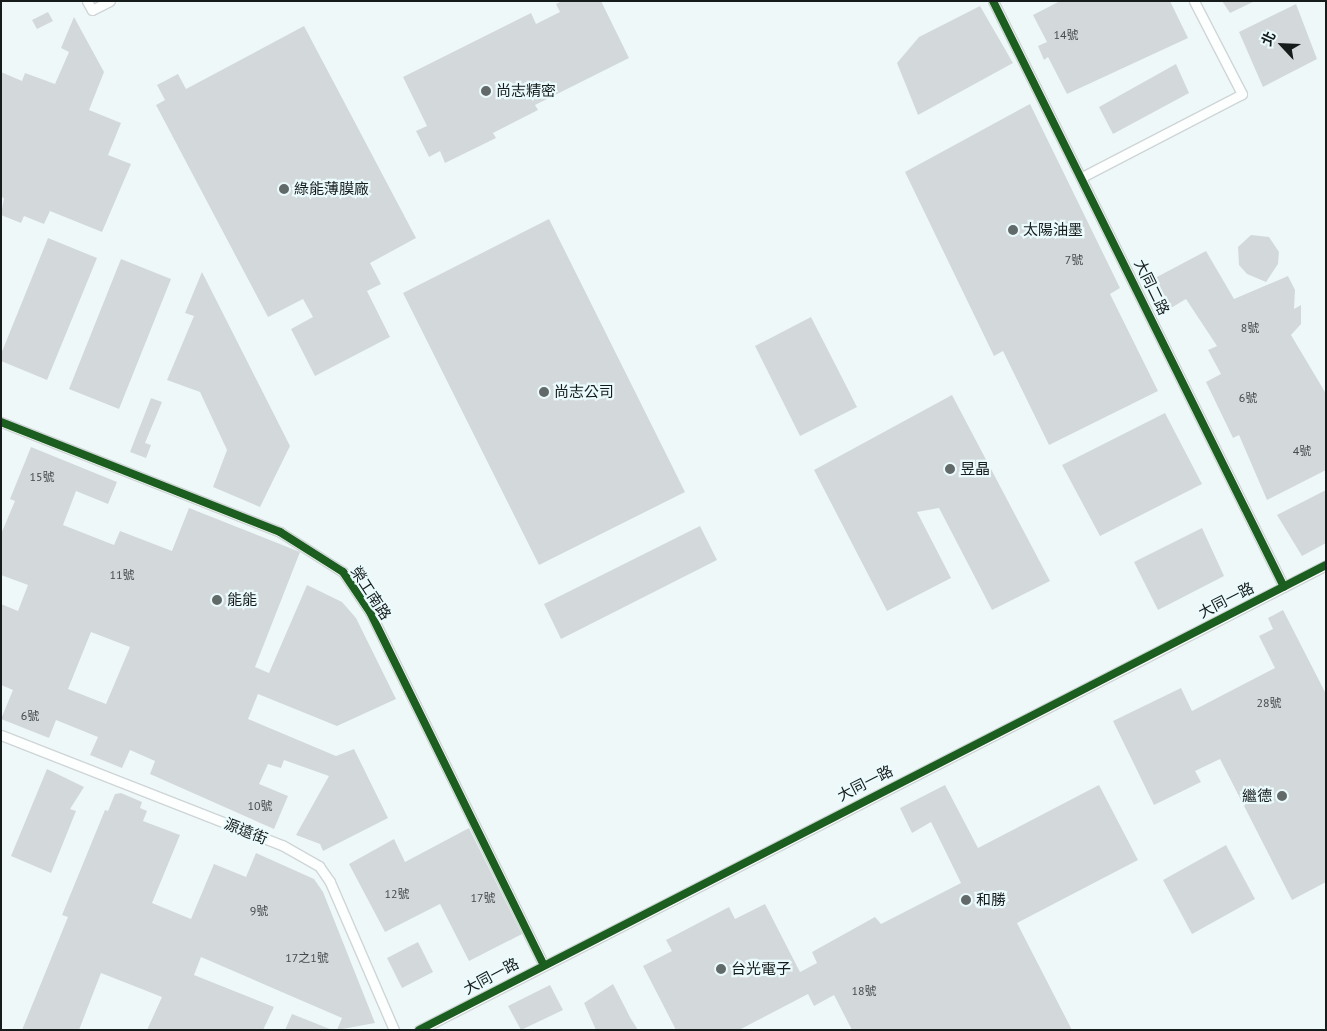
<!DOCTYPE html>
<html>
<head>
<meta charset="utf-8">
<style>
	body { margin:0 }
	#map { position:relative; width:1327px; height:1031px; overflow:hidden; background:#eff8f9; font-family:"PT Sans","Noto Sans TC",sans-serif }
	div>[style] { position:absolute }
	.building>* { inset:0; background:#d3d9db }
	.roads { filter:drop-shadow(1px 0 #cfd5d6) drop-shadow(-1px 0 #cfd5d6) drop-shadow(0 1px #cfd5d6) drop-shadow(0 -1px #cfd5d6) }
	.street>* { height:9px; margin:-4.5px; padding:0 4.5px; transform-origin:4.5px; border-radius:4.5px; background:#fdfefe }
	.cycleway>* { height:8px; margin:-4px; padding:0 4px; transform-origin:4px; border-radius:4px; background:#1b5e20 }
	.dots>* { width:14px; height:14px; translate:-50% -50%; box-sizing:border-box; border:2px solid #ebfbfd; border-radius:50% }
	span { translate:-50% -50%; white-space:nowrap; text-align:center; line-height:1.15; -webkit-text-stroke:4.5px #ebfbfd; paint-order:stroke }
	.number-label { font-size:12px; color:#454b4c }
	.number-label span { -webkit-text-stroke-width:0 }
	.poi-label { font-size:15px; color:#161c1c }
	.left { translate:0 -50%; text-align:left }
	.right { translate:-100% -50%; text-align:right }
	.street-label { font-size:15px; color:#161c1c }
	.frame { position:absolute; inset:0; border:2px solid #161c1c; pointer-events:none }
	.north { position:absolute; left:1257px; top:20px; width:50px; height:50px; -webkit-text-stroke:4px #ebfbfd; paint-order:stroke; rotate:295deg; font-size:14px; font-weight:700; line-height:20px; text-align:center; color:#161c1c }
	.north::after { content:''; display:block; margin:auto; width:18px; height:22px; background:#161c1c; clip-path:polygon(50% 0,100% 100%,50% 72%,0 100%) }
</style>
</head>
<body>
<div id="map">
	<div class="building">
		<div style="clip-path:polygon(562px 1px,601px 1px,629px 58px,535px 105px,538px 110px,493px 133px,496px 138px,445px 163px,440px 151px,429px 157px,416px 131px,427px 126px,403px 77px,531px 13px,536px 24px,560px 12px,556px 4px)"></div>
		<div style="clip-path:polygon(1060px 1px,1170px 1px,1188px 38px,1067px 94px,1048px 57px,1044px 60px,1038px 46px,1047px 42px,1033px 15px)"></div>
		<div style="clip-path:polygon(1222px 1px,1255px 1px,1230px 13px)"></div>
		<div style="clip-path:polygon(1296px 4px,1317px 59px,1263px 87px,1239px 32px)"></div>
		<div style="clip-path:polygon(980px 6px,1013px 63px,918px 115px,897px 63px,919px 37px)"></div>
		<div style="clip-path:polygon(48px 12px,53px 21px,37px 29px,32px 20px)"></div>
		<div style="clip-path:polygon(74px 17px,104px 72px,89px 110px,121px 123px,108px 155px,131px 164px,102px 232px,50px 211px,44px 224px,24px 216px,21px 223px,1px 215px,4px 198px,1px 197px,1px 72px,22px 81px,25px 73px,55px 84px,69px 52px,61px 48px)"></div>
		<div style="clip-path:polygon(304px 26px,416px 238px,370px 263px,381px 284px,367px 291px,390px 337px,315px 376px,291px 329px,313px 317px,303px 299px,268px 317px,156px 105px,165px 100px,157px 85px,178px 74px,186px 89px)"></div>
		<div style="clip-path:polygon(1176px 64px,1189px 93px,1113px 134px,1099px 107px)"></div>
		<div style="clip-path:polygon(1030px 104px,1120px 288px,1110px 294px,1158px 391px,1049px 445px,1003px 351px,994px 356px,905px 172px)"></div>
		<div style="clip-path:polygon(549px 219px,685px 492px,539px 565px,403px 293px)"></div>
		<div style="clip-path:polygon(1251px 235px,1269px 237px,1279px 252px,1278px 264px,1266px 282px,1247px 274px,1239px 265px,1238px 247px)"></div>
		<div style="clip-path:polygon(48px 238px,97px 258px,47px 380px,1px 361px,1px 354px)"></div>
		<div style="clip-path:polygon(1206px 251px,1234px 299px,1288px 276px,1295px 290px,1294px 309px,1301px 305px,1301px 324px,1291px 335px,1325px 392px,1326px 470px,1267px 500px,1239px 435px,1233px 438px,1206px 382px,1221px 374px,1208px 350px,1217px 346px,1186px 299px,1171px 308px,1155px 278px)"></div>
		<div style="clip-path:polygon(121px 259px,171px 279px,119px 409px,69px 389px)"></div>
		<div style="clip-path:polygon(202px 272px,290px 446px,260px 507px,213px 487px,227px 450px,200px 392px,167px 380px,194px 316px,185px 313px)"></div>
		<div style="clip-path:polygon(811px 317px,857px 407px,800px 436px,755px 346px)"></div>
		<div style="clip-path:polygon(952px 395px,1050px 581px,992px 610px,939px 508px,917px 512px,951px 578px,887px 611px,814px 470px)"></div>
		<div style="clip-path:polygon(151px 398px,162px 402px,145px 443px,151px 445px,146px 458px,130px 452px)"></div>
		<div style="clip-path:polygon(1165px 413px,1202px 484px,1100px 536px,1062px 465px)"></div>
		<div style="clip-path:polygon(evenodd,31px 447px,117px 482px,108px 504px,76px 491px,63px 525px,114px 545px,120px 531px,172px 551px,189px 508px,300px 552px,255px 667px,269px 673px,307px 585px,342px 602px,356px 618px,396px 699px,337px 726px,258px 694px,248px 719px,336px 756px,354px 749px,388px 818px,323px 851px,320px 844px,296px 835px,329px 776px,284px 760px,281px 768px,268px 764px,259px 784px,288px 796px,274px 829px,150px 774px,155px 761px,130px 750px,122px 768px,90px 755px,98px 737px,56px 720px,49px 738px,1px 719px,13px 690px,1px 685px,1px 604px,18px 611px,28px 585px,1px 575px,1px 534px,15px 501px,10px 499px,31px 447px,91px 632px,130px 647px,106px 704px,68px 689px,91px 632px)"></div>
		<div style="clip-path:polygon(1326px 490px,1326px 543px,1302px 556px,1277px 515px)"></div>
		<div style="clip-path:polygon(700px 526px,717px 560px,561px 639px,544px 604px)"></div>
		<div style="clip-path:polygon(1202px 528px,1224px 576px,1158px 610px,1134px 562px)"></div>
		<div style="clip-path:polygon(1283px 610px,1326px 694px,1326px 882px,1292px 900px,1220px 759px,1195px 771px,1201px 782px,1154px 805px,1113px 721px,1181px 688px,1192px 711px,1275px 668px,1259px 636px,1273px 629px,1268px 618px)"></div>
		<div style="clip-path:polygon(47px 769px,84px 787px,70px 809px,76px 811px,51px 873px,11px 856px)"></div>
		<div style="clip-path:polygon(945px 785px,978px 848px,1099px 785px,1138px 860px,1017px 923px,1072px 1030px,852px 1030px,834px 995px,814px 1006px,808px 994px,739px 1030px,676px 1030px,643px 966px,672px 951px,666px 940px,729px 907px,735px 919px,765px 904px,800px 972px,817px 963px,812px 952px,875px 917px,881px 924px,961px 883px,931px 822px,912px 833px,900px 808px)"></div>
		<div style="clip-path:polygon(121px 793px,142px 802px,140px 808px,147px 811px,143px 821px,180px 835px,152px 903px,191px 919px,214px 864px,246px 877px,256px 853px,314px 879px,323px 892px,375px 1023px,337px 1030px,342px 1018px,201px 957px,194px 975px,274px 1007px,263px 1030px,147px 1030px,162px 997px,101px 973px,79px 1030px,22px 1030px,68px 917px,62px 915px,105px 810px,108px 811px,115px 794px)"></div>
		<div style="clip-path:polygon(469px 828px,522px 934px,469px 961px,440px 904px,385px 932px,349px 864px,394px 839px,405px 862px)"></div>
		<div style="clip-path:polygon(1226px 845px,1255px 899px,1192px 934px,1163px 880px)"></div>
		<div style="clip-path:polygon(418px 942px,433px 972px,402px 988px,387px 958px)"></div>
		<div style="clip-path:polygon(613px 984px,631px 1019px,638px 1030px,596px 1030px,584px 1003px)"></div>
		<div style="clip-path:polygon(550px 985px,563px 1010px,521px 1030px,508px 1006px)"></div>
		<div style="clip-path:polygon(292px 1014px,330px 1029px,330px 1030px,285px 1030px)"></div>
	</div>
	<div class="roads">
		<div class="street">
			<div style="left:87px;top:1px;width:10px;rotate:61deg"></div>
			<div style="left:92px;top:10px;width:20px;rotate:-27deg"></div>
			<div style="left:993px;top:1px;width:654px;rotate:63.59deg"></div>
			<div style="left:1082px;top:177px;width:180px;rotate:-27.4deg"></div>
			<div style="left:1242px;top:94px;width:105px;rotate:-117.3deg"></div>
			<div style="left:1px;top:422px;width:300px;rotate:21.5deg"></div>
			<div style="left:280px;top:532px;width:75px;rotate:32.4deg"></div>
			<div style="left:343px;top:572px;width:48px;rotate:56deg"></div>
			<div style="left:370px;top:612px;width:391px;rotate:63.8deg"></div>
			<div style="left:1px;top:735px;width:302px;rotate:21.4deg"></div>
			<div style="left:282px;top:845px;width:43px;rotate:29.6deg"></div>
			<div style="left:319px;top:866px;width:19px;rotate:55deg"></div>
			<div style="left:330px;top:882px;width:161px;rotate:66.6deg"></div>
			<div style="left:419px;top:1030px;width:1019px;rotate:-27.14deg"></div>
		</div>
	</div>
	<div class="cycleway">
		<div style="left:993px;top:1px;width:654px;rotate:63.59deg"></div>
		<div style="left:1px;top:422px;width:300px;rotate:21.5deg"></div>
		<div style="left:280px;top:532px;width:75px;rotate:32.4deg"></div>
		<div style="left:343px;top:572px;width:48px;rotate:56deg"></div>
		<div style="left:370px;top:612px;width:391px;rotate:63.8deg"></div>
		<div style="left:419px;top:1030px;width:1019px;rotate:-27.14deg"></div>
	</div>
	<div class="dots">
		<div style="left:486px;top:91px;background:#626969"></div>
		<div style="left:284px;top:189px;background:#626969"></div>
		<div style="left:1013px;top:230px;background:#626969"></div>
		<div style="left:544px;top:392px;background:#626969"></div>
		<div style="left:950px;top:469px;background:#626969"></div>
		<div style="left:217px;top:600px;background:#626969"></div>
		<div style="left:1282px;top:796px;background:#626969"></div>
		<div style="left:966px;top:900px;background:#626969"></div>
		<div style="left:721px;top:969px;background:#626969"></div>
	</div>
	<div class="number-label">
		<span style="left:1066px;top:35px">14號</span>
		<span style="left:1074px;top:260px">7號</span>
		<span style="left:1250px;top:328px">8號</span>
		<span style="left:1248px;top:398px">6號</span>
		<span style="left:1302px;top:451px">4號</span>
		<span style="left:42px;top:477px">15號</span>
		<span style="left:122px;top:575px">11號</span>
		<span style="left:1269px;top:703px">28號</span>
		<span style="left:30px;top:716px">6號</span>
		<span style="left:260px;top:806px">10號</span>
		<span style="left:397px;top:894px">12號</span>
		<span style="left:483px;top:898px">17號</span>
		<span style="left:259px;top:911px">9號</span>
		<span style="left:307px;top:958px">17之1號</span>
		<span style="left:864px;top:991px">18號</span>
	</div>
	<div class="poi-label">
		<span class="left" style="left:496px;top:91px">尚志精密</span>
		<span class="left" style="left:294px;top:189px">綠能薄膜廠</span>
		<span class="left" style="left:1023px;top:230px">太陽油墨</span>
		<span class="left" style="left:554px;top:392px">尚志公司</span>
		<span class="left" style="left:960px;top:469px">昱晶</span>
		<span class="left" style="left:227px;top:600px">能能</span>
		<span class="right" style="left:1272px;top:796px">繼德</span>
		<span class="left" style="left:976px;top:900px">和勝</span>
		<span class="left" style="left:731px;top:969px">台光電子</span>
	</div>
	<div class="street-label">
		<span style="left:1152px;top:287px;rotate:64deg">大同二路</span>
		<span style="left:371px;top:593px;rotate:57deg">榮工南路</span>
		<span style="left:1226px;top:600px;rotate:-27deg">大同一路</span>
		<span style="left:865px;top:783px;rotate:-27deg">大同一路</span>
		<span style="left:246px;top:831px;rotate:22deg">源遠街</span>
		<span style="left:491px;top:976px;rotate:-28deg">大同一路</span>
	</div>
	<div class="frame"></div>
	<div class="north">北</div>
</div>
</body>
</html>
